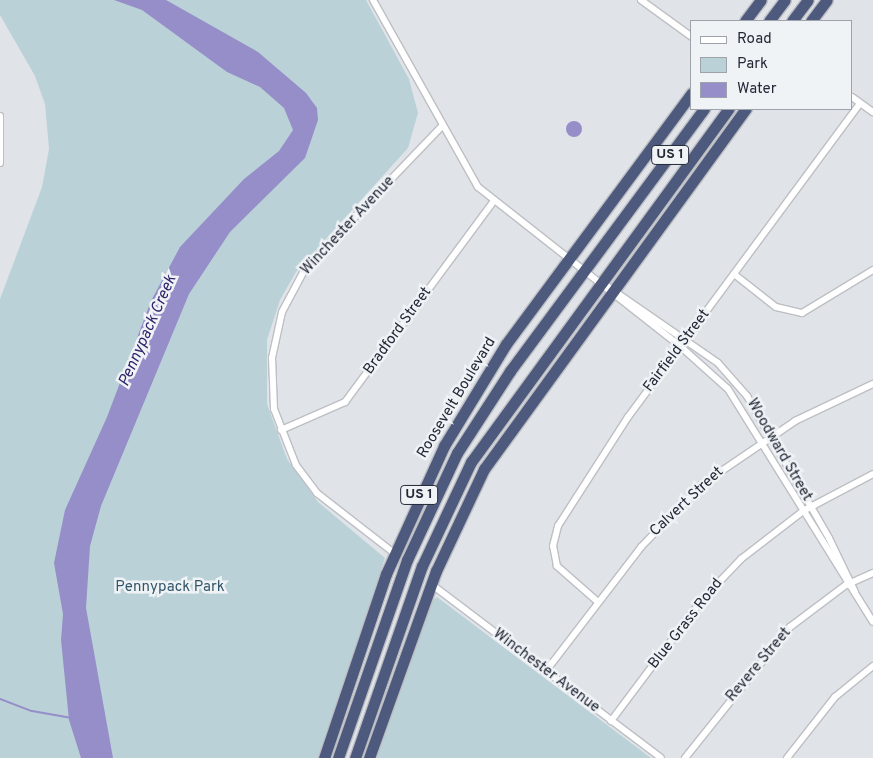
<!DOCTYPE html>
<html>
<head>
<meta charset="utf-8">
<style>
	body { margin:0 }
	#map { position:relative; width:873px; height:758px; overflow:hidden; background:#e0e4e9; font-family:Overpass,sans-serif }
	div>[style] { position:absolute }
	.green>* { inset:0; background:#bbd1d8 }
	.water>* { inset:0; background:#958ec8 }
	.round { border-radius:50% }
	.stream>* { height:2px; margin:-1px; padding:0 1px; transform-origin:1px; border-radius:1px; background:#958ec8 }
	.roads { filter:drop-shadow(1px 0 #bdbfc3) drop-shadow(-1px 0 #bdbfc3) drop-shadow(0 1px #bdbfc3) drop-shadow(0 -1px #bdbfc3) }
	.minor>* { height:6px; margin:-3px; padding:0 3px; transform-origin:3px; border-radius:3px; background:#fff }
	.trunk>* { height:11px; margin:-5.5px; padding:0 5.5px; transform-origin:5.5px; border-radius:5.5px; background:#4e5a7d }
	span { translate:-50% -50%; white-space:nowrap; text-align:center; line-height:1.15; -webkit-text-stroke:5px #f0f3f6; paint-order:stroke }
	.shield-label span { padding:1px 4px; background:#f0f3f6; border:1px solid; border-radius:4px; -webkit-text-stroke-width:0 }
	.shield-label { font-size:14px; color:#232937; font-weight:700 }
	.street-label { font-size:15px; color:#232937 }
	.park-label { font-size:15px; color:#325669 }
	.water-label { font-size:16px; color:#2e246c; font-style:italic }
	.legend { position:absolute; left:690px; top:20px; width:162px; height:90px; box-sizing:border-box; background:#f0f3f6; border:1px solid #9ea2aa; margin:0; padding:6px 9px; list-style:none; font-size:15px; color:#232937 }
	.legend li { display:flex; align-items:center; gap:10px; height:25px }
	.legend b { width:25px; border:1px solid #9ea2aa }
</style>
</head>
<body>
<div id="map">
	<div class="green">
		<div style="clip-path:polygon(0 0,366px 0,409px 79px,418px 113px,408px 148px,296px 272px,280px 300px,267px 340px,267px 404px,287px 459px,318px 502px,385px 558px,319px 758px,0 758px,0 299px,42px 187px,49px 149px,45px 104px,35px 76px,0 15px)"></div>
		<div style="clip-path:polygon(437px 597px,490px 637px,651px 758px,375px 758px,432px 600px)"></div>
	</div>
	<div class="water">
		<div style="clip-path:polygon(114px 0,166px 0,258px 52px,306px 93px,317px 108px,318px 120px,305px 158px,230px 232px,189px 294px,101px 506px,90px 546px,86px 608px,113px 758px,81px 758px,69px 720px,61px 640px,63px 614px,54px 563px,65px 510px,107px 417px,151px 301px,180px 247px,244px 179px,279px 151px,293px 130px,284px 108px,260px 87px,227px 72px,142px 10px)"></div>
		<div class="round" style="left:566px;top:121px;width:16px;height:16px"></div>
	</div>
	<div class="stream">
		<div style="left:0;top:699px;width:34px;rotate:21deg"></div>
		<div style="left:32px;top:711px;width:39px;rotate:10deg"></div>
	</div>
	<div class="roads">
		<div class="minor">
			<div style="left:373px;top:0;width:214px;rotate:60.7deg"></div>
			<div style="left:478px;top:187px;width:257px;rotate:38.2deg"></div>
			<div style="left:680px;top:346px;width:64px;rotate:41.9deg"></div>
			<div style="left:728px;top:389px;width:274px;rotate:58.1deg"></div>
			<div style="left:641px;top:0;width:63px;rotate:36deg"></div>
			<div style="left:852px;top:97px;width:26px;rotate:36deg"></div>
			<div style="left:0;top:116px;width:47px;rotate:90deg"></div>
			<div style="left:734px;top:274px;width:53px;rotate:38.2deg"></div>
			<div style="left:776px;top:307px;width:27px;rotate:13deg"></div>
			<div style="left:802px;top:313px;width:83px;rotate:-31.2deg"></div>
			<div style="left:601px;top:282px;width:142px;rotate:34.7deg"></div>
			<div style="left:718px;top:363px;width:44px;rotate:48.7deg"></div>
			<div style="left:747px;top:396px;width:164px;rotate:60deg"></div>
			<div style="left:829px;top:538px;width:60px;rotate:64.3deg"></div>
			<div style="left:281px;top:430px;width:70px;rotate:-23.6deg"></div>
			<div style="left:345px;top:402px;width:249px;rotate:-53.5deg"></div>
			<div style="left:394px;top:553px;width:98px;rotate:-142.1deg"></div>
			<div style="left:317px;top:493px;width:35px;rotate:-127deg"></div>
			<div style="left:296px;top:465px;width:60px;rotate:-111.4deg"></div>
			<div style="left:274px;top:409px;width:51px;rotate:-92.2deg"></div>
			<div style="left:272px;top:358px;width:47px;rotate:-77.7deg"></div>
			<div style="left:282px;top:312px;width:49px;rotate:-61.9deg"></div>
			<div style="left:305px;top:269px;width:197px;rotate:-46.2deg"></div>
			<div style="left:431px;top:584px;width:288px;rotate:37.1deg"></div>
			<div style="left:598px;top:602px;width:55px;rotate:-138.7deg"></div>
			<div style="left:557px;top:566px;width:20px;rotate:-101deg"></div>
			<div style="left:553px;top:546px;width:21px;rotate:-76deg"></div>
			<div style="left:558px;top:526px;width:130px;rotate:-57.3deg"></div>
			<div style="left:628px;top:417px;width:390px;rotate:-53.5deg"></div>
			<div style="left:546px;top:671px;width:156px;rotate:-52.5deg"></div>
			<div style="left:641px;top:547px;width:86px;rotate:-45.9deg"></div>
			<div style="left:701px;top:485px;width:114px;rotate:-34.2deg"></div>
			<div style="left:795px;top:421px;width:86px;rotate:-25.4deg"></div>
			<div style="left:611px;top:721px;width:151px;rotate:-53.1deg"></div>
			<div style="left:702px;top:600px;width:57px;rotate:-46.4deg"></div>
			<div style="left:741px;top:559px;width:78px;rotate:-37.7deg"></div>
			<div style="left:803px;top:511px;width:79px;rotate:-27.9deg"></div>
			<div style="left:685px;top:758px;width:168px;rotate:-51.3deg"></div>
			<div style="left:790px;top:627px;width:70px;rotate:-36.9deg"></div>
			<div style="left:846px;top:585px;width:30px;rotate:-24deg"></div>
			<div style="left:787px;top:758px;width:78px;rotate:-51.8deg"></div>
			<div style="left:835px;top:697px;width:49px;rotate:-39.2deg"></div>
		</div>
		<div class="trunk">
			<div style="left:745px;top:21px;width:26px;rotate:-53deg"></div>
			<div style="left:769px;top:21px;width:26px;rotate:-53deg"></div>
			<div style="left:792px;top:21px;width:26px;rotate:-53deg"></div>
			<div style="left:811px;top:21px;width:26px;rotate:-53deg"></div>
			<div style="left:324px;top:758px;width:194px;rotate:-71.4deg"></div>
			<div style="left:386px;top:574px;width:141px;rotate:-65.6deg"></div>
			<div style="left:444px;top:446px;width:119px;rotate:-58.7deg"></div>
			<div style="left:506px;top:344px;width:312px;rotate:-53.5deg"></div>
			<div style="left:338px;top:758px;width:210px;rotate:-70.8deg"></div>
			<div style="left:407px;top:560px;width:118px;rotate:-65deg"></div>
			<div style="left:457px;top:453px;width:98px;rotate:-57.1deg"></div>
			<div style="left:510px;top:371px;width:326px;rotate:-53.5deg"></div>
			<div style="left:355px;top:758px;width:203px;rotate:-70.8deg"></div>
			<div style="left:422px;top:566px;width:115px;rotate:-64.8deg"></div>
			<div style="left:471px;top:462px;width:437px;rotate:-53.9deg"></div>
			<div style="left:369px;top:758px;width:199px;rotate:-70.3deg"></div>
			<div style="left:436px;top:571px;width:113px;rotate:-64.8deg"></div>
			<div style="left:484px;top:469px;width:445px;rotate:-54deg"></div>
		</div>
	</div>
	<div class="shield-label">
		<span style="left:670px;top:155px">US 1</span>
		<span style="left:419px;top:495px">US 1</span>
	</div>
	<div class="street-label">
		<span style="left:348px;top:226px;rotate:-47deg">Winchester Avenue</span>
		<span style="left:398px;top:331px;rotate:-54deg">Bradford Street</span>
		<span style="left:677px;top:351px;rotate:-53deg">Fairfield Street</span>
		<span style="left:457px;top:398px;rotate:-59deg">Roosevelt Boulevard</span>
		<span style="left:779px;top:450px;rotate:60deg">Woodward Street</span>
		<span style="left:687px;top:502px;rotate:-43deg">Calvert Street</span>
		<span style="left:686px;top:624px;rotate:-52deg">Blue Grass Road</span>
		<span style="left:759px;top:665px;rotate:-50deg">Revere Street</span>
		<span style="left:546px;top:671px;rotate:37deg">Winchester Avenue</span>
	</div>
	<div class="park-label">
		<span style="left:170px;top:588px">Pennypack Park</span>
	</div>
	<div class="water-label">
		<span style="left:148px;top:331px;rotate:-66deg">Pennypack Creek</span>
	</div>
	<ul class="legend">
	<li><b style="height:6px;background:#fff"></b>Road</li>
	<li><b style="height:14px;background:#bbd1d8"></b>Park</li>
	<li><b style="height:14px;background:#958ec8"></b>Water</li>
	</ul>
</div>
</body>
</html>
